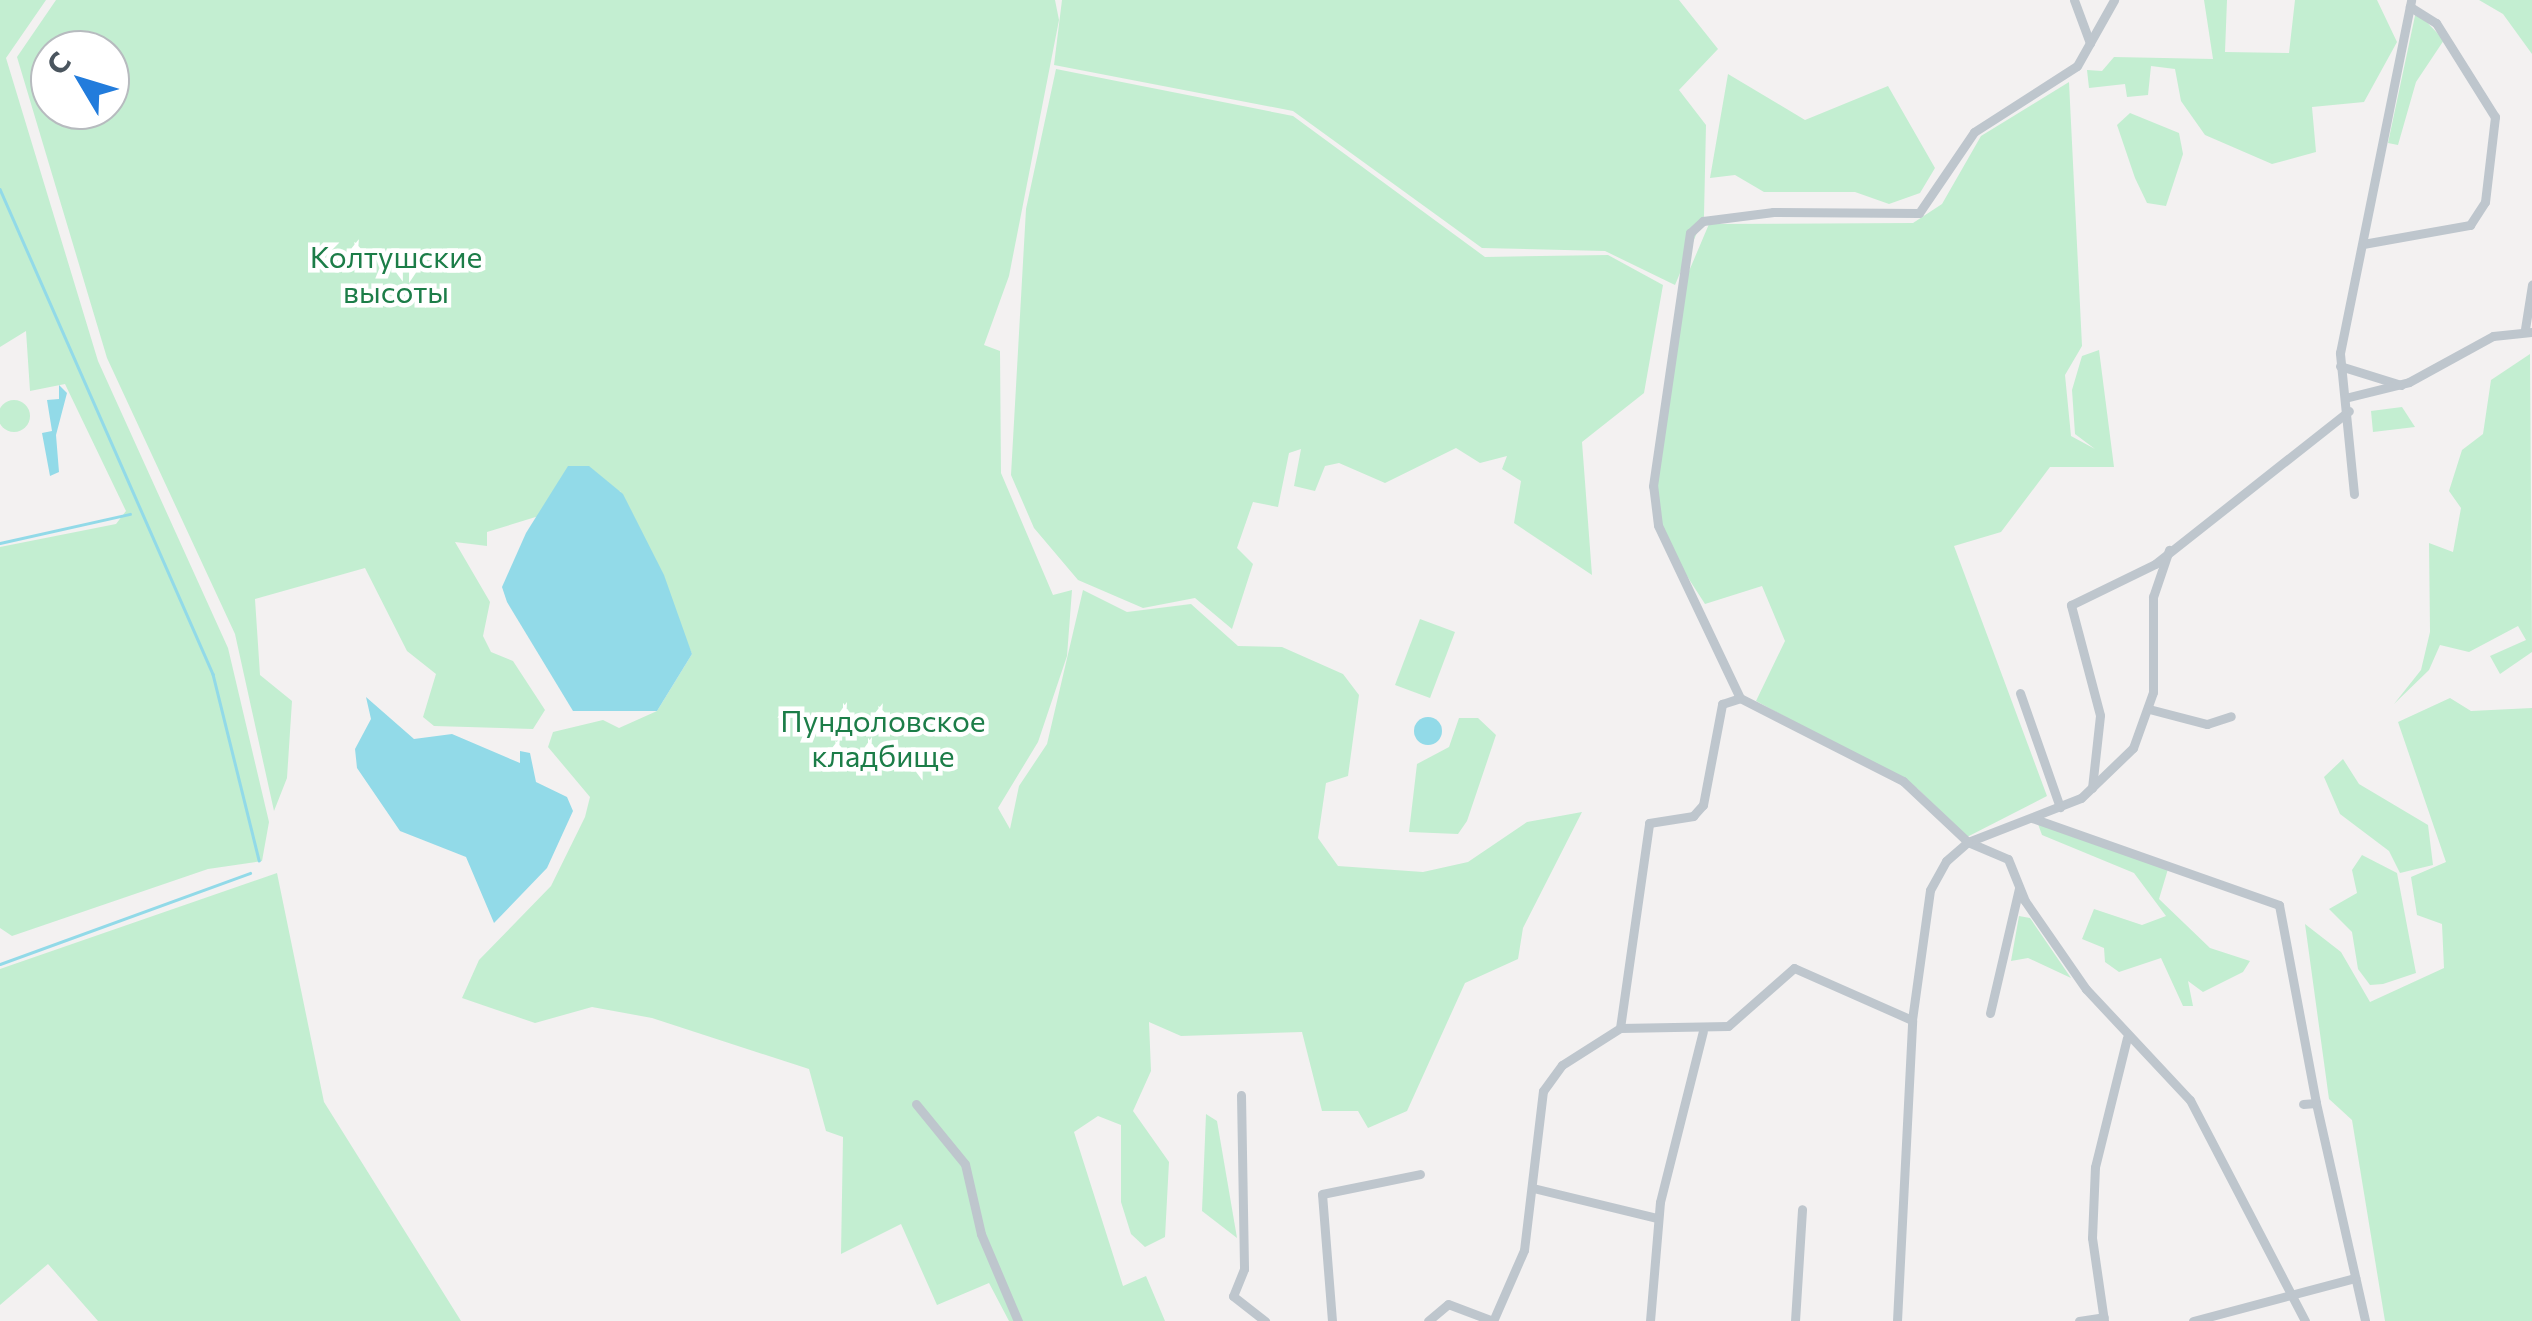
<!DOCTYPE html>
<html>
<head>
<meta charset="utf-8">
<style>
	body { margin:0 }
	#map { position:relative; width:2532px; height:1321px; overflow:hidden; background:#f3f1f1; font-family:Commissioner,sans-serif }
	div>[style] { position:absolute }
	.green>* { inset:0; background:#c3eed1 }
	.round { border-radius:50% }
	.water>* { inset:0; background:#92dae8 }
	.stream>* { height:2.5px; margin:-1.25px; padding:0 1.25px; transform-origin:1.25px; border-radius:1.25px; background:#92dae8 }
	.minor>* { height:9px; margin:-4.5px; padding:0 4.5px; transform-origin:4.5px; border-radius:4.5px; background:#bec6cd }
	span { translate:-50% -50%; white-space:nowrap; text-align:center; line-height:1.15; -webkit-text-stroke:9px #fff; paint-order:stroke }
	.park-label { font-size:30px; color:#1c7d48 }
	.north { position:absolute; left:30px; top:30px; width:100px; height:100px; box-sizing:border-box; background:#fff; border:2px solid #b7bbbf; border-radius:50%; rotate:308deg; font-size:28px; font-weight:700; line-height:40px; text-align:center; color:#4a555e }
	.north::after { content:''; display:block; margin:auto; width:35px; height:45px; background:#227cdc; clip-path:polygon(50% 0,100% 100%,50% 72%,0 100%) }
</style>
</head>
<body>
<div id="map">
	<div class="green">
		<div style="clip-path:polygon(0 0,46px 0,6px 58px,98px 361px,228px 648px,269px 822px,262px 861px,208px 869px,12px 936px,0 928px,0 547px,116px 524px,126px 511px,65px 384px,30px 391px,26px 331px,0 347px)"></div>
		<div style="clip-path:polygon(evenodd,56px 0,1055px 0,1059px 20px,1009px 276px,984px 345px,1000px 351px,1001px 473px,1053px 595px,1072px 590px,1067px 656px,1038px 742px,998px 808px,1010px 829px,1019px 786px,1047px 744px,1083px 590px,1127px 612px,1191px 604px,1238px 646px,1282px 647px,1343px 674px,1359px 695px,1348px 776px,1326px 783px,1318px 838px,1338px 866px,1423px 872px,1468px 862px,1527px 822px,1582px 812px,1523px 928px,1518px 959px,1465px 983px,1407px 1111px,1368px 1128px,1358px 1111px,1322px 1111px,1302px 1032px,1181px 1036px,1149px 1022px,1151px 1071px,1133px 1111px,1169px 1162px,1165px 1237px,1145px 1247px,1131px 1234px,1121px 1202px,1121px 1125px,1098px 1116px,1074px 1132px,1123px 1286px,1146px 1276px,1165px 1321px,1009px 1321px,989px 1283px,937px 1305px,901px 1224px,841px 1254px,843px 1137px,826px 1131px,809px 1069px,652px 1018px,592px 1007px,535px 1023px,462px 998px,479px 960px,551px 886px,585px 817px,590px 797px,548px 747px,553px 732px,603px 720px,619px 728px,657px 711px,692px 654px,620px 491px,487px 532px,487px 546px,455px 542px,490px 602px,483px 636px,491px 652px,513px 661px,545px 710px,533px 729px,434px 726px,423px 717px,436px 674px,407px 651px,365px 568px,255px 599px,260px 675px,292px 701px,287px 778px,274px 811px,235px 634px,107px 358px,17px 57px,56px 0,50px 50px,110px 50px,110px 110px,50px 110px,50px 50px)"></div>
		<div style="clip-path:polygon(1062px 0,1679px 0,1718px 49px,1679px 90px,1706px 125px,1704px 216px,1675px 285px,1605px 251px,1482px 248px,1293px 111px,1054px 65px)"></div>
		<div style="clip-path:polygon(2204px 0,2227px 0,2225px 52px,2289px 53px,2295px 0,2377px 0,2397px 42px,2364px 102px,2312px 107px,2316px 152px,2272px 164px,2205px 135px,2181px 101px,2175px 69px,2151px 66px,2148px 95px,2127px 97px,2125px 84px,2089px 88px,2087px 70px,2102px 71px,2114px 57px,2213px 59px)"></div>
		<div style="clip-path:polygon(2479px 0,2532px 0,2532px 54px,2503px 14px)"></div>
		<div style="clip-path:polygon(2416px 11px,2444px 40px,2416px 82px,2398px 145px,2388px 143px)"></div>
		<div style="clip-path:polygon(1056px 69px,1293px 116px,1485px 257px,1608px 255px,1663px 285px,1644px 393px,1582px 442px,1592px 575px,1514px 523px,1521px 481px,1502px 469px,1507px 456px,1480px 463px,1456px 448px,1385px 483px,1339px 463px,1325px 466px,1315px 491px,1294px 486px,1301px 449px,1289px 453px,1278px 507px,1253px 502px,1237px 548px,1253px 564px,1232px 629px,1195px 598px,1143px 608px,1078px 580px,1034px 528px,1011px 475px,1026px 209px)"></div>
		<div style="clip-path:polygon(1728px 74px,1805px 120px,1888px 86px,1935px 168px,1920px 193px,1889px 204px,1855px 192px,1764px 192px,1735px 175px,1710px 178px)"></div>
		<div style="clip-path:polygon(2069px 82px,2082px 346px,2065px 375px,2071px 436px,2095px 449px,2075px 434px,2072px 390px,2082px 356px,2099px 350px,2114px 467px,2050px 467px,2001px 532px,1954px 546px,2047px 796px,1967px 837px,1918px 789px,1756px 701px,1785px 641px,1762px 586px,1705px 604px,1685px 573px,1662px 525px,1657px 486px,1681px 290px,1709px 224px,1913px 223px,1942px 204px,1981px 136px)"></div>
		<div style="clip-path:polygon(2130px 113px,2179px 133px,2183px 154px,2166px 206px,2147px 203px,2135px 178px,2117px 125px)"></div>
		<div style="clip-path:polygon(2530px 354px,2532px 652px,2500px 674px,2490px 656px,2526px 640px,2518px 626px,2469px 652px,2440px 645px,2429px 670px,2394px 704px,2421px 670px,2430px 632px,2429px 543px,2453px 552px,2461px 508px,2449px 491px,2462px 450px,2483px 434px,2491px 380px)"></div>
		<div class="round" style="left:-2px;top:400px;width:32px;height:32px"></div>
		<div style="clip-path:polygon(2402px 407px,2415px 427px,2373px 432px,2371px 411px)"></div>
		<div style="clip-path:polygon(1420px 619px,1455px 632px,1430px 698px,1395px 685px)"></div>
		<div style="clip-path:polygon(2450px 698px,2471px 711px,2532px 708px,2532px 1321px,2385px 1321px,2352px 1120px,2329px 1099px,2305px 924px,2341px 952px,2370px 1002px,2444px 968px,2442px 924px,2417px 915px,2411px 877px,2446px 862px,2398px 722px)"></div>
		<div style="clip-path:polygon(1459px 718px,1478px 718px,1496px 735px,1467px 821px,1458px 834px,1409px 832px,1417px 764px,1449px 747px)"></div>
		<div style="clip-path:polygon(2343px 759px,2359px 784px,2428px 825px,2433px 865px,2400px 873px,2389px 851px,2340px 814px,2324px 777px)"></div>
		<div style="clip-path:polygon(2038px 824px,2168px 869px,2159px 899px,2210px 948px,2250px 961px,2243px 972px,2203px 992px,2188px 981px,2193px 1006px,2183px 1006px,2161px 958px,2119px 972px,2105px 962px,2104px 948px,2082px 939px,2094px 909px,2142px 925px,2166px 916px,2134px 873px,2042px 835px)"></div>
		<div style="clip-path:polygon(2362px 855px,2397px 873px,2416px 973px,2383px 984px,2370px 985px,2358px 969px,2352px 932px,2329px 909px,2357px 893px,2352px 870px)"></div>
		<div style="clip-path:polygon(277px 873px,324px 1102px,461px 1321px,98px 1321px,48px 1264px,0 1305px,0 969px)"></div>
		<div style="clip-path:polygon(2019px 916px,2030px 918px,2071px 978px,2028px 958px,2011px 961px)"></div>
		<div style="clip-path:polygon(1206px 1114px,1217px 1121px,1237px 1238px,1202px 1211px)"></div>
	</div>
	<div class="water">
		<div style="clip-path:polygon(59px 385px,67px 393px,56px 435px,59px 472px,50px 476px,42px 433px,52px 431px,47px 400px,59px 399px)"></div>
		<div style="clip-path:polygon(568px 466px,589px 466px,623px 494px,664px 575px,692px 654px,657px 711px,573px 711px,507px 602px,502px 587px,526px 533px)"></div>
		<div style="clip-path:polygon(366px 697px,414px 739px,452px 734px,520px 763px,520px 751px,530px 753px,536px 782px,567px 797px,573px 811px,547px 868px,494px 923px,466px 857px,400px 831px,357px 768px,355px 749px,371px 719px)"></div>
		<div class="round" style="left:1414px;top:717px;width:28px;height:28px"></div>
	</div>
	<div class="stream">
		<div style="left:0;top:189px;width:530px;rotate:66.29deg"></div>
		<div style="left:213px;top:674px;width:192px;rotate:76.1deg"></div>
		<div style="left:0;top:543px;width:133px;rotate:-12.6deg"></div>
		<div style="left:0;top:964px;width:266px;rotate:-20deg"></div>
	</div>
	<div class="minor">
		<div style="left:2074px;top:0;width:46px;rotate:69.6deg"></div>
		<div style="left:2363px;top:244px;width:109px;rotate:-10.1deg"></div>
		<div style="left:2470px;top:225px;width:27px;rotate:-57deg"></div>
		<div style="left:2485px;top:202px;width:86px;rotate:-83.3deg"></div>
		<div style="left:2495px;top:117px;width:111px;rotate:-122.1deg"></div>
		<div style="left:2436px;top:23px;width:31px;rotate:-148deg"></div>
		<div style="left:2525px;top:329px;width:45px;rotate:-81deg"></div>
		<div style="left:2340px;top:366px;width:64px;rotate:17.3deg"></div>
		<div style="left:2345px;top:398px;width:66px;rotate:-14deg"></div>
		<div style="left:2409px;top:382px;width:96px;rotate:-28.7deg"></div>
		<div style="left:2493px;top:336px;width:39px;rotate:-6deg"></div>
		<div style="left:2354px;top:494px;width:142px;rotate:-95.7deg"></div>
		<div style="left:2340px;top:353px;width:360px;rotate:-78.6deg"></div>
		<div style="left:2020px;top:693px;width:121px;rotate:70.7deg"></div>
		<div style="left:1740px;top:698px;width:191px;rotate:-115.4deg"></div>
		<div style="left:1658px;top:525px;width:39px;rotate:-97deg"></div>
		<div style="left:1653px;top:486px;width:256px;rotate:-81.7deg"></div>
		<div style="left:1690px;top:233px;width:18px;rotate:-43deg"></div>
		<div style="left:1703px;top:221px;width:71px;rotate:-7.3deg"></div>
		<div style="left:1773px;top:212px;width:146px;rotate:0.4deg"></div>
		<div style="left:1919px;top:213px;width:98px;rotate:-55.8deg"></div>
		<div style="left:1974px;top:132px;width:122px;rotate:-32.7deg"></div>
		<div style="left:2077px;top:66px;width:76px;rotate:-60.7deg"></div>
		<div style="left:2149px;top:709px;width:60px;rotate:14.5deg"></div>
		<div style="left:2207px;top:724px;width:25px;rotate:-18deg"></div>
		<div style="left:2092px;top:788px;width:73px;rotate:-83.7deg"></div>
		<div style="left:2100px;top:715px;width:114px;rotate:-104.8deg"></div>
		<div style="left:2071px;top:605px;width:93px;rotate:-26deg"></div>
		<div style="left:2155px;top:564px;width:247px;rotate:-38.3deg"></div>
		<div style="left:2032px;top:818px;width:262px;rotate:19.4deg"></div>
		<div style="left:2279px;top:905px;width:201px;rotate:79.4deg"></div>
		<div style="left:2316px;top:1103px;width:13px;rotate:176deg"></div>
		<div style="left:1968px;top:842px;width:43px;rotate:23deg"></div>
		<div style="left:2008px;top:859px;width:45px;rotate:68deg"></div>
		<div style="left:2025px;top:901px;width:107px;rotate:55.3deg"></div>
		<div style="left:2086px;top:989px;width:152px;rotate:46.9deg"></div>
		<div style="left:2190px;top:1100px;width:249px;rotate:62.5deg"></div>
		<div style="left:1990px;top:1013px;width:128px;rotate:-76.9deg"></div>
		<div style="left:1620px;top:1028px;width:108px;rotate:-1.1deg"></div>
		<div style="left:1728px;top:1026px;width:88px;rotate:-41.3deg"></div>
		<div style="left:1794px;top:968px;width:129px;rotate:23.8deg"></div>
		<div style="left:1912px;top:1020px;width:131px;rotate:-82.1deg"></div>
		<div style="left:1930px;top:890px;width:33px;rotate:-61deg"></div>
		<div style="left:1946px;top:861px;width:29px;rotate:-41deg"></div>
		<div style="left:1968px;top:842px;width:121px;rotate:-21.3deg"></div>
		<div style="left:2081px;top:798px;width:72px;rotate:-43.9deg"></div>
		<div style="left:2133px;top:748px;width:59px;rotate:-70.3deg"></div>
		<div style="left:2153px;top:692px;width:95px;rotate:-90deg"></div>
		<div style="left:2153px;top:597px;width:50px;rotate:-71.2deg"></div>
		<div style="left:1620px;top:1028px;width:207px;rotate:-81.9deg"></div>
		<div style="left:1649px;top:823px;width:45px;rotate:-9deg"></div>
		<div style="left:1693px;top:816px;width:15px;rotate:-48deg"></div>
		<div style="left:1703px;top:805px;width:103px;rotate:-79.3deg"></div>
		<div style="left:1722px;top:704px;width:19px;rotate:-18deg"></div>
		<div style="left:1740px;top:698px;width:183px;rotate:27deg"></div>
		<div style="left:1903px;top:781px;width:89px;rotate:43.2deg"></div>
		<div style="left:1241px;top:1095px;width:174px;rotate:89deg"></div>
		<div style="left:1244px;top:1269px;width:29px;rotate:112deg"></div>
		<div style="left:1233px;top:1296px;width:41px;rotate:38deg"></div>
		<div style="left:2316px;top:1103px;width:223px;rotate:77.3deg"></div>
		<div style="left:916px;top:1104px;width:77px;rotate:50.8deg"></div>
		<div style="left:965px;top:1164px;width:72px;rotate:77.1deg"></div>
		<div style="left:981px;top:1234px;width:95px;rotate:67deg"></div>
		<div style="left:1533px;top:1188px;width:128px;rotate:13.6deg"></div>
		<div style="left:1332px;top:1321px;width:127px;rotate:-94.5deg"></div>
		<div style="left:1322px;top:1194px;width:100px;rotate:-11.5deg"></div>
		<div style="left:1428px;top:1321px;width:26px;rotate:-40deg"></div>
		<div style="left:1448px;top:1304px;width:48px;rotate:20.7deg"></div>
		<div style="left:1493px;top:1321px;width:77px;rotate:-66.4deg"></div>
		<div style="left:1524px;top:1250px;width:160px;rotate:-83.2deg"></div>
		<div style="left:1543px;top:1091px;width:32px;rotate:-54deg"></div>
		<div style="left:1562px;top:1065px;width:69px;rotate:-32.5deg"></div>
		<div style="left:1650px;top:1321px;width:119px;rotate:-85.2deg"></div>
		<div style="left:1660px;top:1202px;width:176px;rotate:-75.9deg"></div>
		<div style="left:1795px;top:1321px;width:112px;rotate:-86.4deg"></div>
		<div style="left:1897px;top:1321px;width:301px;rotate:-87.1deg"></div>
		<div style="left:2079px;top:1321px;width:25px;rotate:-9deg"></div>
		<div style="left:2104px;top:1321px;width:84px;rotate:-98.2deg"></div>
		<div style="left:2092px;top:1238px;width:71px;rotate:-87.6deg"></div>
		<div style="left:2095px;top:1167px;width:133px;rotate:-76.1deg"></div>
		<div style="left:2193px;top:1321px;width:168px;rotate:-14.9deg"></div>
	</div>
	<div class="park-label">
		<span style="left:396px;top:273px">Колтушские<br>высоты</span>
		<span style="left:883px;top:737px">Пундоловское<br>кладбище</span>
	</div>
	<div class="north">С</div>
</div>
</body>
</html>
